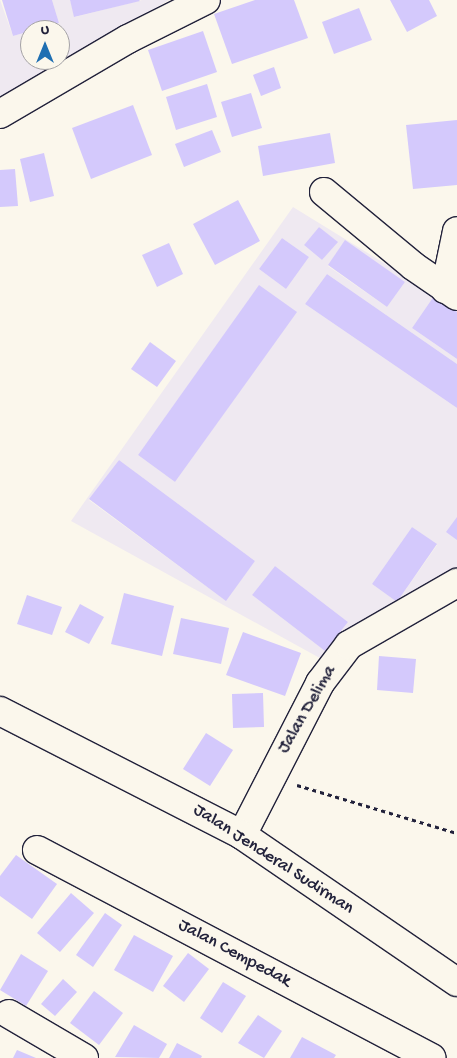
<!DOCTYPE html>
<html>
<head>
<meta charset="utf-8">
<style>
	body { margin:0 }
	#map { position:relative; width:457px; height:1058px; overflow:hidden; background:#fbf7ec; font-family:"Gochi Hand",sans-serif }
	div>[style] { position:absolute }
	.built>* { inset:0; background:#efe9f1 }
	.building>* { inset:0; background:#d4c9fc }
	.path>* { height:3px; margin-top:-1.5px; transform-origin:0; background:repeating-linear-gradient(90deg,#22223b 0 4px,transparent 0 8px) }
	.roads { filter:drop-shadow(1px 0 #22223b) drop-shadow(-1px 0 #22223b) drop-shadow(0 1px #22223b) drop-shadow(0 -1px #22223b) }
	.minor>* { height:28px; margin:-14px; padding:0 14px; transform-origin:14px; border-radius:14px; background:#fbf7ec }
	.major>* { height:28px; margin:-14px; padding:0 14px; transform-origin:14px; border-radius:14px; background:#fbf7ec }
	span { translate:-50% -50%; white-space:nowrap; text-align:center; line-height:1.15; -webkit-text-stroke:4px #fbf7ec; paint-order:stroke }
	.street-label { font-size:18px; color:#22223b }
	.north { position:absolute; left:20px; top:20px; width:50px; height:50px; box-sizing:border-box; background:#fbf7ec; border:1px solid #a4a2a5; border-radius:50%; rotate:0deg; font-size:14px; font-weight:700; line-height:20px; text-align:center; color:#22223b }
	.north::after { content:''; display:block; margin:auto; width:18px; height:22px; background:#1f6fb2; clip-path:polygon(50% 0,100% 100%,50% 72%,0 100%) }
</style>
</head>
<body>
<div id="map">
	<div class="built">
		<div style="clip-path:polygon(0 0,13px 36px,30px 31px,30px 60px,60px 60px,60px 30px,34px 30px,59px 23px,52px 0,70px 0,75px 17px,142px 0,169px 0,0 101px)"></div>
		<div style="clip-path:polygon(evenodd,293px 207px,457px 308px,457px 312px,434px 296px,412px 328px,457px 359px,457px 364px,327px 274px,305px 304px,457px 408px,457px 575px,418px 603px,359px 622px,327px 662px,71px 521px,293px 207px,319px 227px,337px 242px,322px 260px,304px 245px,319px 227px,293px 207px,282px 238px,309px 257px,286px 289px,259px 269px,282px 238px,293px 207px,345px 241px,405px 282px,387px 307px,328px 266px,345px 241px,293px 207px,259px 286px,296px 312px,175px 482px,138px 455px,259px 286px,293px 207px,119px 460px,255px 561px,225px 600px,89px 500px,119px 460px,293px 207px,412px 527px,437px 545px,397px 602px,372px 584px,412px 527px,293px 207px,275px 566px,348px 622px,325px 651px,252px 595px,275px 566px)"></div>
	</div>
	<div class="building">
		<div style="clip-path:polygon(2px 0,52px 0,59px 23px,13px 36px)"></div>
		<div style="clip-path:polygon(70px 0,139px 0,140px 1px,74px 17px)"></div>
		<div style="clip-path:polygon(255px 0,294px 0,308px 38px,232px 64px,214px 14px)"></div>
		<div style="clip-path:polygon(390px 0,429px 0,437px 16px,407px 32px)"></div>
		<div style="clip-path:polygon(359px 8px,372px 40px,334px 54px,322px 22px)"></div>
		<div style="clip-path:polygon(203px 31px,217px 72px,162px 91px,148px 50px)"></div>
		<div style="clip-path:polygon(274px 67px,281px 88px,261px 96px,253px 75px)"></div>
		<div style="clip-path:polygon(207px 84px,217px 117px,176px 130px,166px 97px)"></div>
		<div style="clip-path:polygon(251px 93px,262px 128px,232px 137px,221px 102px)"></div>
		<div style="clip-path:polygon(133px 105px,152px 155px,91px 179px,72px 128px)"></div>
		<div style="clip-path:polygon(457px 120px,457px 185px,413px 189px,406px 125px)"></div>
		<div style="clip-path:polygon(212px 130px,221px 152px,184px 167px,175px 144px)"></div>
		<div style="clip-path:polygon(330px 133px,335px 163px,263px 176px,258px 146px)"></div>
		<div style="clip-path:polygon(44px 153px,54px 196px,30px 202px,20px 159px)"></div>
		<div style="clip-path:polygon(15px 169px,18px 206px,0 207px,0 170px)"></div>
		<div style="clip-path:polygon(238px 200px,260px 241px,215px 265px,193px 224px)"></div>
		<div style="clip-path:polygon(319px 227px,338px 242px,322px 260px,304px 245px)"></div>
		<div style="clip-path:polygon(282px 238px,309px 257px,286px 289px,259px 269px)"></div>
		<div style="clip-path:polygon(345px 240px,405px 282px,387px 307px,328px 265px)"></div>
		<div style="clip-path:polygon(169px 243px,183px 274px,157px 287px,142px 255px)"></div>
		<div style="clip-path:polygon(327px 274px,457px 364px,457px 408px,305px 304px)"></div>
		<div style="clip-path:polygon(259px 285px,297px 312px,175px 482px,138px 455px)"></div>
		<div style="clip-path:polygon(434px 296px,457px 312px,457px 359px,412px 328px)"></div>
		<div style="clip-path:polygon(150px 342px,176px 361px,157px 387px,131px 369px)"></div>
		<div style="clip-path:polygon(119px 460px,255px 561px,226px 601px,89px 499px)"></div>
		<div style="clip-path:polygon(457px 517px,457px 540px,446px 532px)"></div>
		<div style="clip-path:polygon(412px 527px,437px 544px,397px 602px,372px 584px)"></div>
		<div style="clip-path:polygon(275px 566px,348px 622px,325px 651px,252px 595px)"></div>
		<div style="clip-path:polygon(124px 593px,174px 606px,162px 656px,111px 644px)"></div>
		<div style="clip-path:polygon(27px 595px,62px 607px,52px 635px,17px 624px)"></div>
		<div style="clip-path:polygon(80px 604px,104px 617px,89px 644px,65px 632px)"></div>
		<div style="clip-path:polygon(181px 618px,229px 628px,221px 664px,173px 654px)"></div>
		<div style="clip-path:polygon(243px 632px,301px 653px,285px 696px,226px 675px)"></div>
		<div style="clip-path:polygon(379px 656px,416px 659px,413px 693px,377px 690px)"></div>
		<div style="clip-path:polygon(263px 693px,264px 727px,233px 728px,232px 694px)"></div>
		<div style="clip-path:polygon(206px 733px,233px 750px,210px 786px,183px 769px)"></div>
		<div style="clip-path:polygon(16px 855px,57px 884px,32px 919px,0 896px,0 876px)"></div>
		<div style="clip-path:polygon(71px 893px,94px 913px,60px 952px,37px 933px)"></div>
		<div style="clip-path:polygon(105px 913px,122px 925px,93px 967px,76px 955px)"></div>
		<div style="clip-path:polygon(134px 935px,173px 956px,153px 992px,114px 970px)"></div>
		<div style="clip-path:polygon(188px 953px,209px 969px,184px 1002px,163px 986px)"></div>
		<div style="clip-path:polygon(21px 954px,48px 971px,26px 1006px,0 990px)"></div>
		<div style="clip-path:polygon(63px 979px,77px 992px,55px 1016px,41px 1004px)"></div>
		<div style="clip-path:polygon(223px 982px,246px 996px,222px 1033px,200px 1018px)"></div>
		<div style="clip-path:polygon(94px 991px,123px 1013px,99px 1045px,70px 1023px)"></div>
		<div style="clip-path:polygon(258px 1015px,282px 1031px,264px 1058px,238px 1043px)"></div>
		<div style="clip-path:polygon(134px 1025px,167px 1044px,159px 1058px,115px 1057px)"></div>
		<div style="clip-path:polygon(302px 1037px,336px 1055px,334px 1058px,290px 1058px)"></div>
		<div style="clip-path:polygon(177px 1043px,202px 1056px,201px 1058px,169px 1058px)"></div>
		<div style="clip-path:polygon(17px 1050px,36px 1058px,13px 1058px)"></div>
	</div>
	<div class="path">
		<div style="left:297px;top:785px;width:167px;rotate:16.7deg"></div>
	</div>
	<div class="roads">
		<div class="minor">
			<div style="left:0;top:114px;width:148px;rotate:-30.4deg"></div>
			<div style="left:128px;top:39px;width:87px;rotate:-26.6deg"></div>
			<div style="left:324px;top:192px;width:116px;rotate:39.7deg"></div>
			<div style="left:413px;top:266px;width:53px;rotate:34.3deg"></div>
			<div style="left:445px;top:289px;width:59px;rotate:-78.3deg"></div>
			<div style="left:242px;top:835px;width:171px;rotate:-62.8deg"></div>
			<div style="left:320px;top:683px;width:48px;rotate:-52.7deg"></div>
			<div style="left:349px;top:645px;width:125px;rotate:-29.9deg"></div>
			<div style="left:37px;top:850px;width:446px;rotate:27.8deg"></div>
			<div style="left:9px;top:1014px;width:87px;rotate:30.4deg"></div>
		</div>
		<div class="major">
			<div style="left:0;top:711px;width:272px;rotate:27.1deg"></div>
			<div style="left:242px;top:835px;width:260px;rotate:34.4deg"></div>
		</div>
	</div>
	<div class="street-label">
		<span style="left:308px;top:710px;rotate:-60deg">Jalan Delima</span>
		<span style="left:273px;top:860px;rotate:33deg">Jalan Jenderal Sudirman</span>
		<span style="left:234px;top:954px;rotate:28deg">Jalan Cempedak</span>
	</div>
	<div class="north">U</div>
</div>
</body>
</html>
